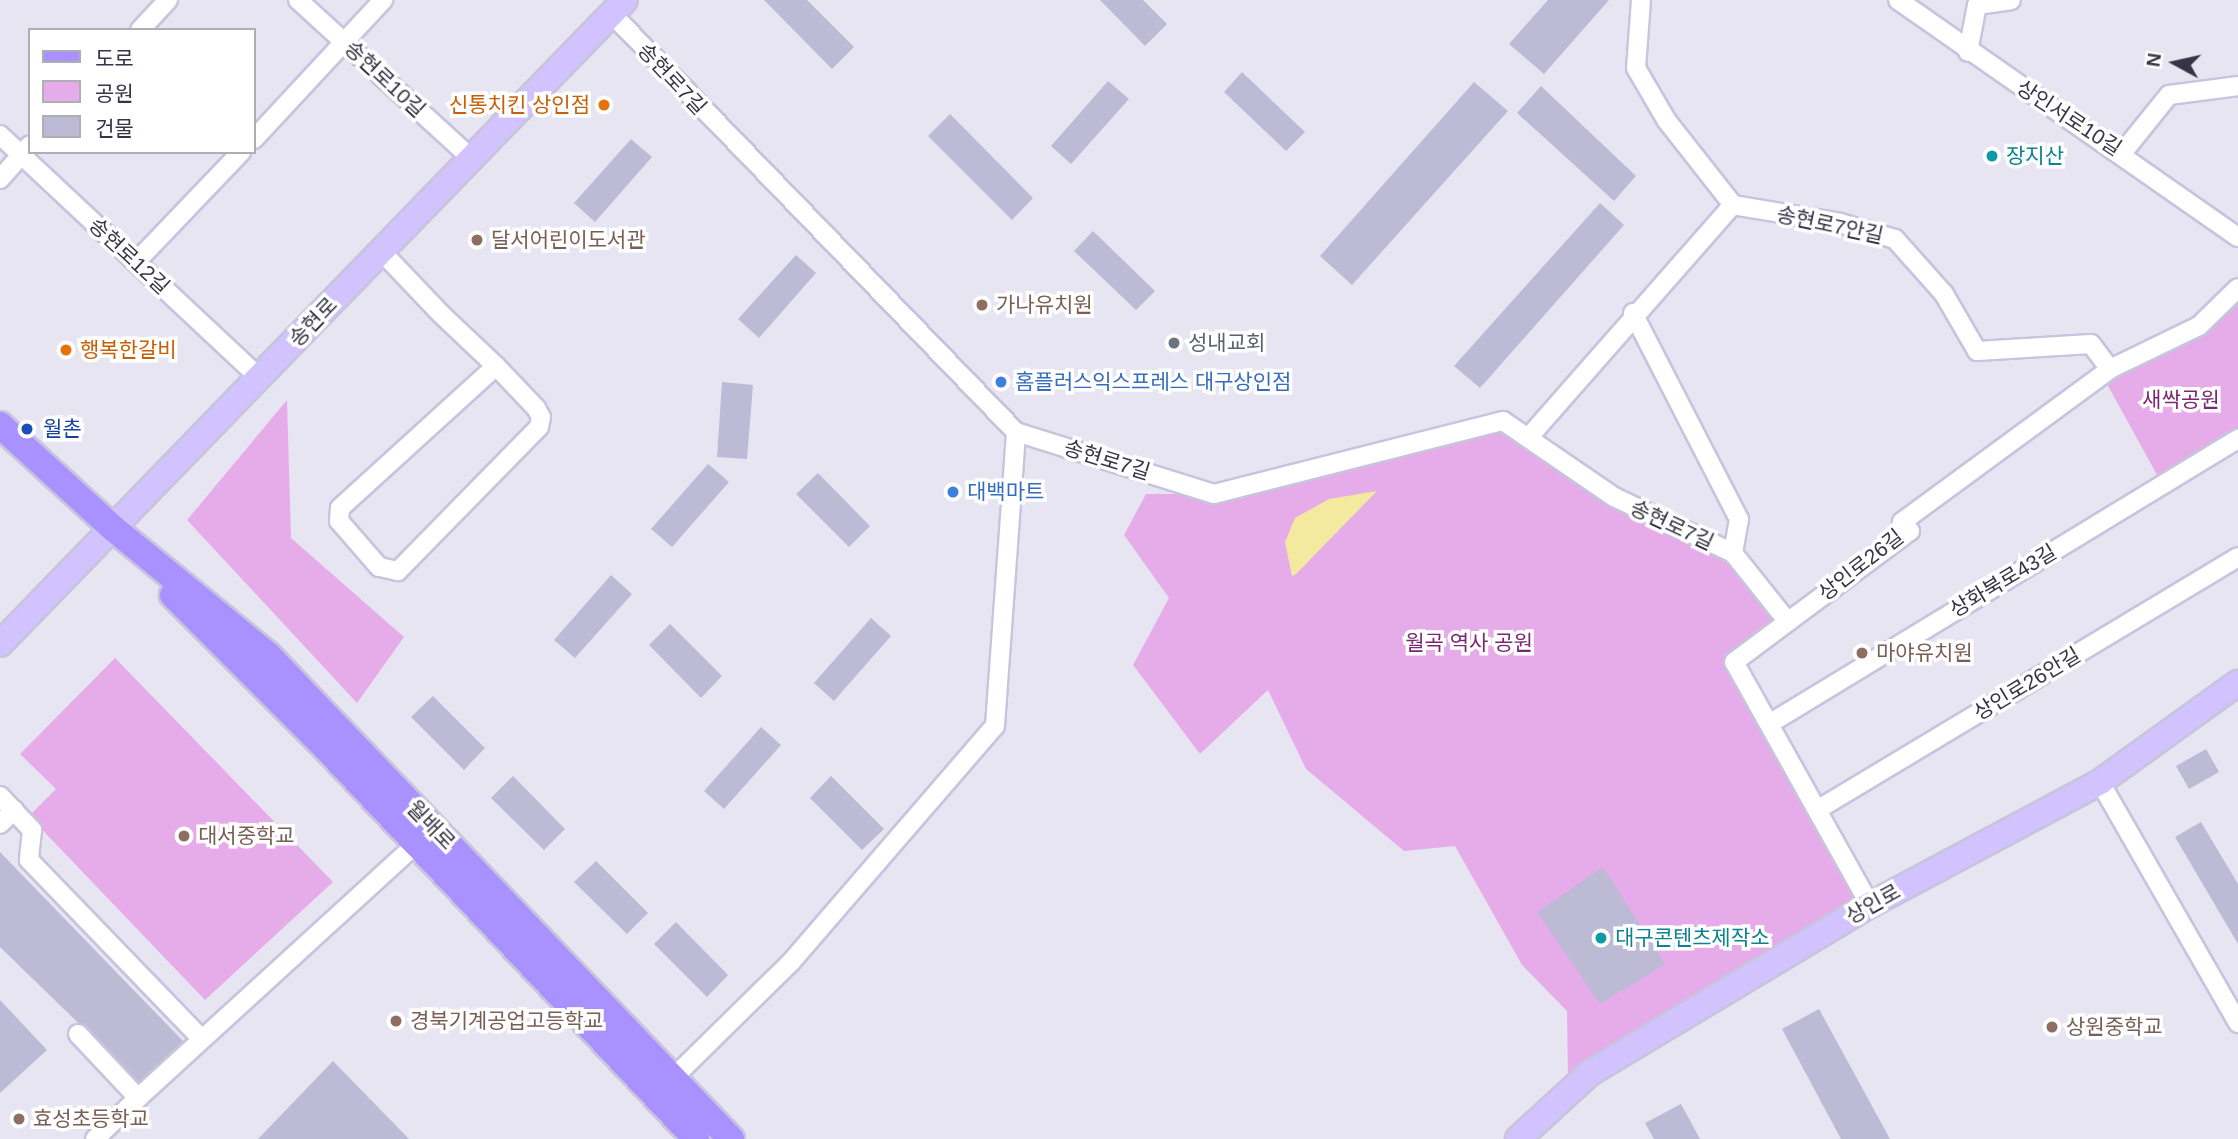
<!DOCTYPE html>
<html>
<head>
<meta charset="utf-8">
<style>
	body { margin:0 }
	#map { position:relative; width:2238px; height:1139px; overflow:hidden; background:#e8e5f3; font-family:Helvetica,"Noto Sans KR",sans-serif }
	div>[style] { position:absolute }
	.green>* { inset:0; background:#e6ace9 }
	.water>* { inset:0; background:#f3ea9f }
	.building>* { inset:0; background:#bdbad5 }
	.roads { filter:drop-shadow(2px 0 #c8c4dd) drop-shadow(-2px 0 #c8c4dd) drop-shadow(0 2px #c8c4dd) drop-shadow(0 -2px #c8c4dd) }
	.minor>* { height:18px; margin:-9px; padding:0 9px; transform-origin:9px; border-radius:9px; background:#fff }
	.secondary>* { height:24px; margin:-12px; padding:0 12px; transform-origin:12px; border-radius:12px; background:#d2c3ff }
	.primary>* { height:26px; margin:-13px; padding:0 13px; transform-origin:13px; border-radius:13px; background:#a992ff }
	.dots>* { width:19px; height:19px; translate:-50% -50%; box-sizing:border-box; border:4px solid #fff; border-radius:50% }
	span { translate:-50% -50%; white-space:nowrap; text-align:center; line-height:1.15; -webkit-text-stroke:7px #fff; paint-order:stroke }
	.street-label { font-size:21px; color:#363546 }
	.food-label { font-size:21px; color:#c56008 }
	.right { translate:-100% -50%; text-align:right }
	.left { translate:0 -50%; text-align:left }
	.culture-label { font-size:21px; color:#0d838f }
	.education-label { font-size:21px; color:#785e54 }
	.worship-label { font-size:21px; color:#5b616d }
	.shop-label { font-size:21px; color:#366cbe }
	.park-label { font-size:21px; color:#7a2670 }
	.transit-label { font-size:21px; color:#164399 }
	.legend { position:absolute; left:28px; top:28px; width:228px; height:126px; box-sizing:border-box; background:#fff; border:2px solid #afaeb5; margin:0; padding:9px 12px; list-style:none; font-size:21px; color:#363546 }
	.legend li { display:flex; align-items:center; gap:14px; height:35px }
	.legend b { width:35px; border:2px solid #afaeb5 }
	.north { position:absolute; left:2140px; top:28px; width:70px; height:70px; -webkit-text-stroke:5px #fff; paint-order:stroke; rotate:278deg; font-size:19px; font-weight:700; line-height:28px; text-align:center; color:#363546 }
	.north::after { content:''; display:block; margin:auto; width:24px; height:32px; background:#363546; clip-path:polygon(50% 0,100% 100%,50% 72%,0 100%) }
</style>
</head>
<body>
<div id="map">
	<div class="green">
		<div style="clip-path:polygon(2238px 288px,2238px 439px,2162px 484px,2102px 375px,2199px 326px)"></div>
		<div style="clip-path:polygon(287px 400px,291px 538px,404px 637px,357px 703px,187px 520px)"></div>
		<div style="clip-path:polygon(1503px 421px,1614px 497px,1733px 553px,1787px 622px,1734px 661px,1870px 905px,1568px 1077px,1567px 1011px,1522px 965px,1455px 846px,1404px 851px,1306px 769px,1268px 690px,1200px 754px,1133px 665px,1169px 598px,1124px 535px,1146px 494px,1214px 494px)"></div>
		<div style="clip-path:polygon(115px 658px,333px 882px,205px 1000px,29px 816px,56px 789px,20px 754px)"></div>
	</div>
	<div class="water">
		<div style="clip-path:polygon(1377px 491px,1295px 575px,1292px 576px,1285px 542px,1295px 518px,1329px 499px)"></div>
	</div>
	<div class="building">
		<div style="clip-path:polygon(764px 0,807px 0,854px 47px,832px 69px)"></div>
		<div style="clip-path:polygon(1100px 0,1143px 0,1167px 24px,1145px 46px)"></div>
		<div style="clip-path:polygon(1548px 0,1609px 0,1544px 74px,1509px 44px)"></div>
		<div style="clip-path:polygon(1242px 72px,1305px 132px,1286px 151px,1224px 92px)"></div>
		<div style="clip-path:polygon(1108px 81px,1129px 99px,1071px 164px,1051px 146px)"></div>
		<div style="clip-path:polygon(1474px 82px,1508px 111px,1352px 285px,1320px 256px)"></div>
		<div style="clip-path:polygon(1541px 86px,1636px 176px,1614px 201px,1517px 113px)"></div>
		<div style="clip-path:polygon(950px 114px,1033px 198px,1012px 220px,928px 136px)"></div>
		<div style="clip-path:polygon(631px 139px,652px 157px,595px 222px,574px 203px)"></div>
		<div style="clip-path:polygon(1600px 203px,1624px 225px,1480px 388px,1454px 366px)"></div>
		<div style="clip-path:polygon(1093px 231px,1155px 291px,1136px 310px,1074px 251px)"></div>
		<div style="clip-path:polygon(796px 255px,816px 273px,759px 338px,738px 319px)"></div>
		<div style="clip-path:polygon(722px 382px,753px 385px,747px 459px,717px 457px)"></div>
		<div style="clip-path:polygon(708px 464px,729px 482px,672px 547px,651px 529px)"></div>
		<div style="clip-path:polygon(818px 473px,870px 526px,849px 547px,796px 494px)"></div>
		<div style="clip-path:polygon(611px 575px,632px 594px,575px 658px,554px 640px)"></div>
		<div style="clip-path:polygon(871px 618px,891px 636px,834px 701px,814px 683px)"></div>
		<div style="clip-path:polygon(670px 624px,722px 676px,701px 698px,649px 645px)"></div>
		<div style="clip-path:polygon(433px 696px,485px 748px,464px 770px,411px 717px)"></div>
		<div style="clip-path:polygon(761px 727px,781px 745px,724px 809px,704px 791px)"></div>
		<div style="clip-path:polygon(2206px 749px,2219px 772px,2189px 789px,2176px 766px)"></div>
		<div style="clip-path:polygon(513px 776px,565px 829px,544px 850px,491px 798px)"></div>
		<div style="clip-path:polygon(831px 776px,884px 829px,862px 850px,810px 798px)"></div>
		<div style="clip-path:polygon(2201px 822px,2238px 884px,2238px 944px,2175px 837px)"></div>
		<div style="clip-path:polygon(0 852px,183px 1041px,139px 1082px,0 947px)"></div>
		<div style="clip-path:polygon(596px 861px,648px 913px,627px 934px,574px 882px)"></div>
		<div style="clip-path:polygon(1603px 867px,1665px 964px,1600px 1004px,1537px 912px)"></div>
		<div style="clip-path:polygon(676px 922px,728px 975px,707px 997px,654px 944px)"></div>
		<div style="clip-path:polygon(0 1000px,47px 1050px,0 1093px)"></div>
		<div style="clip-path:polygon(1819px 1009px,1890px 1139px,1841px 1139px,1782px 1029px)"></div>
		<div style="clip-path:polygon(333px 1061px,409px 1139px,258px 1139px)"></div>
		<div style="clip-path:polygon(1681px 1104px,1700px 1139px,1654px 1139px,1645px 1123px)"></div>
	</div>
	<div class="roads">
		<div class="minor">
			<div style="left:298px;top:0;width:234px;rotate:42.4deg"></div>
			<div style="left:1641px;top:0;width:68px;rotate:94.2deg"></div>
			<div style="left:1636px;top:68px;width:61px;rotate:59.7deg"></div>
			<div style="left:1667px;top:121px;width:107px;rotate:51.8deg"></div>
			<div style="left:1733px;top:205px;width:109px;rotate:9.5deg"></div>
			<div style="left:1840px;top:223px;width:57px;rotate:16.2deg"></div>
			<div style="left:1895px;top:239px;width:74px;rotate:48.3deg"></div>
			<div style="left:1944px;top:294px;width:66px;rotate:59.9deg"></div>
			<div style="left:1977px;top:351px;width:114px;rotate:-3.5deg"></div>
			<div style="left:2091px;top:344px;width:31px;rotate:53deg"></div>
			<div style="left:1898px;top:0;width:414px;rotate:34.9deg"></div>
			<div style="left:612px;top:14px;width:581px;rotate:45.98deg"></div>
			<div style="left:1016px;top:432px;width:207px;rotate:17.4deg"></div>
			<div style="left:1214px;top:494px;width:298px;rotate:-14.2deg"></div>
			<div style="left:1503px;top:421px;width:135px;rotate:34.4deg"></div>
			<div style="left:1614px;top:497px;width:132px;rotate:25.2deg"></div>
			<div style="left:1733px;top:553px;width:88px;rotate:51.4deg"></div>
			<div style="left:140px;top:30px;width:41px;rotate:-47deg"></div>
			<div style="left:1968px;top:52px;width:48px;rotate:-79.2deg"></div>
			<div style="left:1977px;top:5px;width:34px;rotate:-8deg"></div>
			<div style="left:0;top:135px;width:354px;rotate:43.1deg"></div>
			<div style="left:254px;top:139px;width:190px;rotate:-47.1deg"></div>
			<div style="left:2123px;top:152px;width:73px;rotate:-51.1deg"></div>
			<div style="left:2169px;top:95px;width:70px;rotate:-7.4deg"></div>
			<div style="left:0;top:179px;width:45px;rotate:-48.6deg"></div>
			<div style="left:381px;top:251px;width:88px;rotate:46.4deg"></div>
			<div style="left:442px;top:315px;width:74px;rotate:43.4deg"></div>
			<div style="left:496px;top:366px;width:58px;rotate:46.4deg"></div>
			<div style="left:536px;top:408px;width:10px;rotate:61deg"></div>
			<div style="left:541px;top:417px;width:10px;rotate:101deg"></div>
			<div style="left:539px;top:427px;width:202px;rotate:134.4deg"></div>
			<div style="left:398px;top:571px;width:19px;rotate:-168deg"></div>
			<div style="left:379px;top:567px;width:61px;rotate:-131deg"></div>
			<div style="left:339px;top:521px;width:13px;rotate:-86deg"></div>
			<div style="left:340px;top:508px;width:211px;rotate:-42.3deg"></div>
			<div style="left:136px;top:262px;width:152px;rotate:-46.3deg"></div>
			<div style="left:1633px;top:313px;width:232px;rotate:62.8deg"></div>
			<div style="left:1739px;top:519px;width:35px;rotate:100deg"></div>
			<div style="left:1528px;top:438px;width:310px;rotate:-48.7deg"></div>
			<div style="left:1769px;top:724px;width:549px;rotate:-31.29deg"></div>
			<div style="left:2100px;top:782px;width:278px;rotate:60.2deg"></div>
			<div style="left:0;top:796px;width:47px;rotate:46.7deg"></div>
			<div style="left:32px;top:830px;width:30px;rotate:96deg"></div>
			<div style="left:29px;top:860px;width:248px;rotate:46deg"></div>
			<div style="left:1817px;top:810px;width:491px;rotate:-31deg"></div>
			<div style="left:0;top:824px;width:20px;rotate:-45deg"></div>
			<div style="left:1870px;top:905px;width:278px;rotate:-119.2deg"></div>
			<div style="left:1734px;top:662px;width:219px;rotate:-36.7deg"></div>
			<div style="left:1910px;top:531px;width:12px;rotate:-132deg"></div>
			<div style="left:1902px;top:522px;width:258px;rotate:-36.3deg"></div>
			<div style="left:2110px;top:369px;width:99px;rotate:-25.8deg"></div>
			<div style="left:2199px;top:326px;width:54px;rotate:-44.3deg"></div>
			<div style="left:78px;top:1034px;width:88px;rotate:46.8deg"></div>
			<div style="left:138px;top:1098px;width:375px;rotate:-42.4deg"></div>
			<div style="left:674px;top:1077px;width:164px;rotate:-44.5deg"></div>
			<div style="left:791px;top:962px;width:312px;rotate:-49.2deg"></div>
			<div style="left:995px;top:726px;width:295px;rotate:-85.9deg"></div>
			<div style="left:95px;top:1139px;width:59px;rotate:-43.6deg"></div>
		</div>
		<div class="secondary">
			<div style="left:0;top:644px;width:897px;rotate:-45.86deg"></div>
			<div style="left:1518px;top:1139px;width:98px;rotate:-42.5deg"></div>
			<div style="left:1590px;top:1073px;width:327px;rotate:-31deg"></div>
			<div style="left:1870px;top:905px;width:261px;rotate:-28.1deg"></div>
			<div style="left:2100px;top:782px;width:170px;rotate:-35.7deg"></div>
		</div>
		<div class="primary">
			<div style="left:0;top:425px;width:154px;rotate:42.4deg"></div>
			<div style="left:114px;top:529px;width:199px;rotate:39.3deg"></div>
			<div style="left:268px;top:655px;width:670px;rotate:46.27deg"></div>
			<div style="left:173px;top:595px;width:218px;rotate:45deg"></div>
			<div style="left:327px;top:749px;width:537px;rotate:46.58deg"></div>
		</div>
	</div>
	<div class="dots">
		<div style="left:604px;top:105px;background:#e8710a"></div>
		<div style="left:1992px;top:156px;background:#0f9aa8"></div>
		<div style="left:477px;top:240px;background:#8d6e63"></div>
		<div style="left:982px;top:305px;background:#8d6e63"></div>
		<div style="left:1174px;top:343px;background:#6b7280"></div>
		<div style="left:66px;top:350px;background:#e8710a"></div>
		<div style="left:1001px;top:382px;background:#3f7fe0"></div>
		<div style="left:27px;top:429px;background:#1a4fb4"></div>
		<div style="left:953px;top:492px;background:#3f7fe0"></div>
		<div style="left:1862px;top:653px;background:#8d6e63"></div>
		<div style="left:184px;top:836px;background:#8d6e63"></div>
		<div style="left:1601px;top:938px;background:#0f9aa8"></div>
		<div style="left:396px;top:1021px;background:#8d6e63"></div>
		<div style="left:2052px;top:1027px;background:#8d6e63"></div>
		<div style="left:19px;top:1119px;background:#8d6e63"></div>
	</div>
	<div class="street-label">
		<span style="left:385px;top:79px;rotate:43deg">송현로10길</span>
		<span style="left:672px;top:79px;rotate:47deg">송현로7길</span>
		<span style="left:2069px;top:118px;rotate:33deg">상인서로10길</span>
		<span style="left:1830px;top:225px;rotate:12deg">송현로7안길</span>
		<span style="left:129px;top:256px;rotate:43deg">송현로12길</span>
		<span style="left:313px;top:322px;rotate:-46deg">송현로</span>
		<span style="left:1107px;top:460px;rotate:17deg">송현로7길</span>
		<span style="left:1672px;top:525px;rotate:25deg">송현로7길</span>
		<span style="left:1861px;top:565px;rotate:-38deg">상인로26길</span>
		<span style="left:2003px;top:581px;rotate:-31deg">상화북로43길</span>
		<span style="left:2027px;top:684px;rotate:-31deg">상인로26안길</span>
		<span style="left:431px;top:825px;rotate:46deg">월배로</span>
		<span style="left:1873px;top:904px;rotate:-29deg">상인로</span>
	</div>
	<div class="food-label">
		<span class="right" style="left:590px;top:105px">신통치킨 상인점</span>
		<span class="left" style="left:80px;top:350px">행복한갈비</span>
	</div>
	<div class="culture-label">
		<span class="left" style="left:2006px;top:156px">장지산</span>
		<span class="left" style="left:1615px;top:938px">대구콘텐츠제작소</span>
	</div>
	<div class="education-label">
		<span class="left" style="left:491px;top:240px">달서어린이도서관</span>
		<span class="left" style="left:996px;top:305px">가나유치원</span>
		<span class="left" style="left:1876px;top:653px">마야유치원</span>
		<span class="left" style="left:198px;top:836px">대서중학교</span>
		<span class="left" style="left:410px;top:1021px">경북기계공업고등학교</span>
		<span class="left" style="left:2066px;top:1027px">상원중학교</span>
		<span class="left" style="left:33px;top:1119px">효성초등학교</span>
	</div>
	<div class="worship-label">
		<span class="left" style="left:1188px;top:343px">성내교회</span>
	</div>
	<div class="shop-label">
		<span class="left" style="left:1015px;top:382px">홈플러스익스프레스 대구상인점</span>
		<span class="left" style="left:967px;top:492px">대백마트</span>
	</div>
	<div class="park-label">
		<span style="left:2181px;top:400px">새싹공원</span>
		<span style="left:1469px;top:643px">월곡 역사 공원</span>
	</div>
	<div class="transit-label">
		<span class="left" style="left:43px;top:429px">월촌</span>
	</div>
	<ul class="legend">
	<li><b style="height:9px;background:#a992ff"></b>도로</li>
	<li><b style="height:19px;background:#e6ace9"></b>공원</li>
	<li><b style="height:19px;background:#bdbad5"></b>건물</li>
	</ul>
	<div class="north">N</div>
</div>
</body>
</html>
